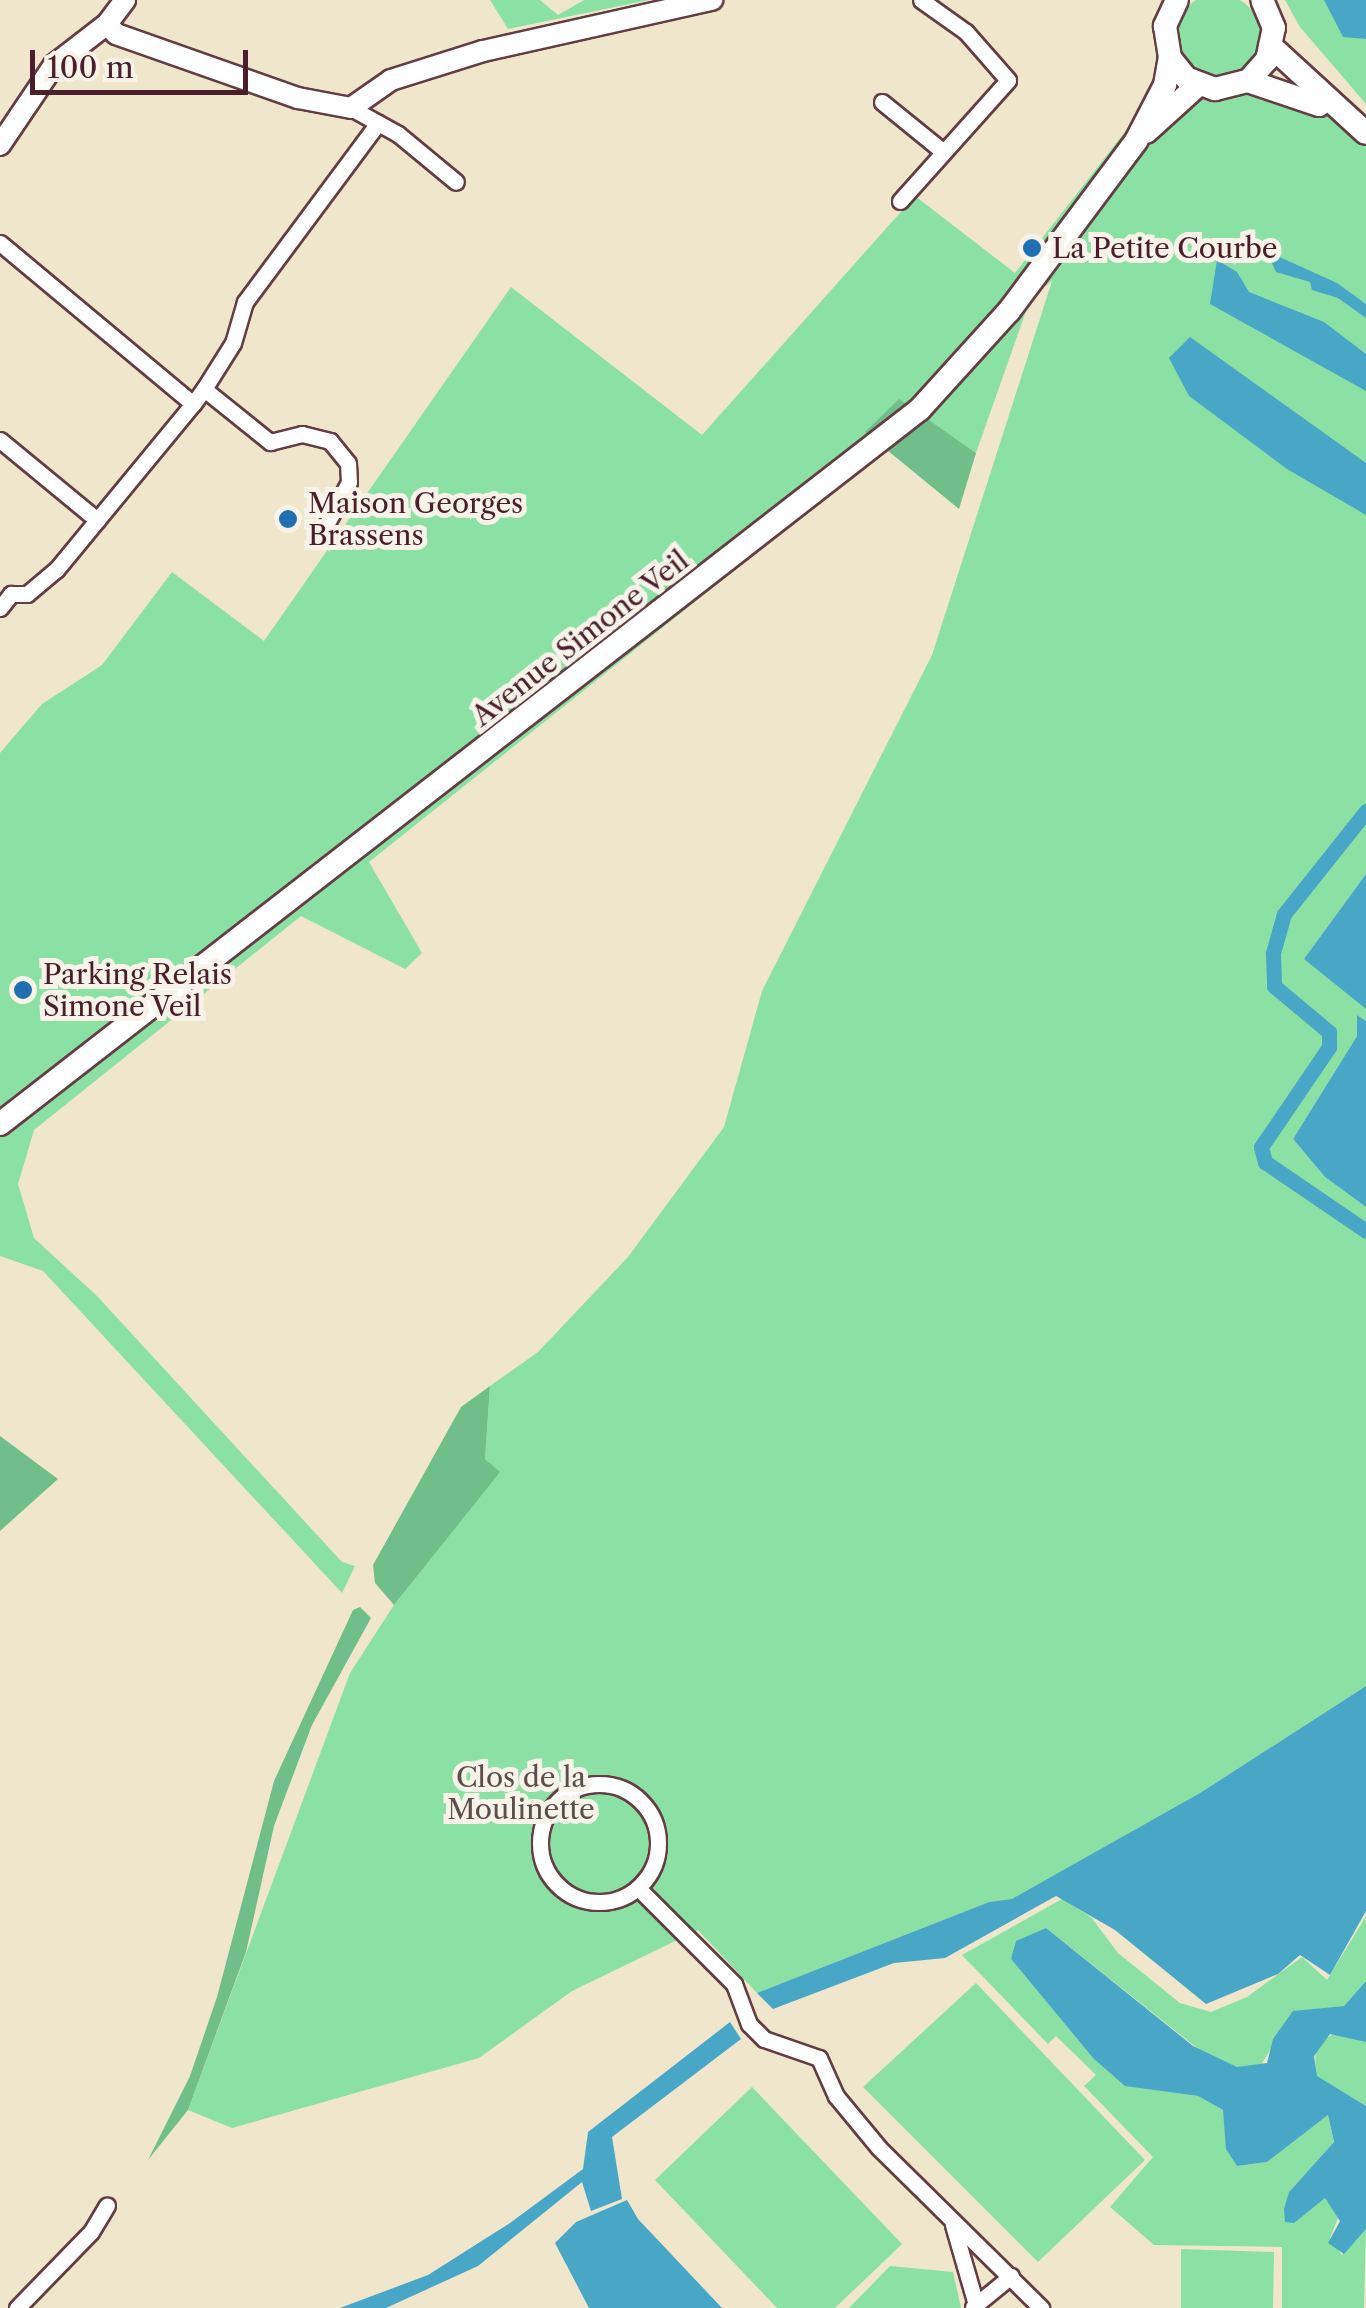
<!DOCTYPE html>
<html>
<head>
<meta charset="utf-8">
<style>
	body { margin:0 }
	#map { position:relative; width:1366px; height:2308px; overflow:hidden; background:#f0e6cc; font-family:"Libre Caslon Text",serif }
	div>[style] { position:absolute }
	.green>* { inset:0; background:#8be1a4 }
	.round { border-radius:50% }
	.forest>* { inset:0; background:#70bf8a }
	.water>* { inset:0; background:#48a6c7 }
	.canal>* { height:15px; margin:-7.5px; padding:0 7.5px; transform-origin:7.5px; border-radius:7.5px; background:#48a6c7 }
	.roads { filter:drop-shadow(2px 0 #633d43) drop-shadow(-2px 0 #633d43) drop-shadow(0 2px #633d43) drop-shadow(0 -2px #633d43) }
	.minor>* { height:15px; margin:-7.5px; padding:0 7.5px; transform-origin:7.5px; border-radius:7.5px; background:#fff }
	.minor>.ring { margin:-7.5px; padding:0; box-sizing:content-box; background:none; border:15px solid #fff; border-radius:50% }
	.tertiary>* { height:20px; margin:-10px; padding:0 10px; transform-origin:10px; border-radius:10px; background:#fff }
	.secondary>* { height:22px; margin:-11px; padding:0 11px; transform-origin:11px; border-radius:11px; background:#fff }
	.dots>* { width:28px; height:28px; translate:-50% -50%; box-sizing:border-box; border:5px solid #f7f3e8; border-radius:50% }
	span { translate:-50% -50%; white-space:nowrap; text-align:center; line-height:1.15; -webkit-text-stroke:10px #f7f3e8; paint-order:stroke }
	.poi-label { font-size:28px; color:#4a1f2b }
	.left { translate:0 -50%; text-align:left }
	.street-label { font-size:28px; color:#4a1f2b }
	.park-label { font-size:28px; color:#5a5049 }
	.scale { position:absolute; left:30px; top:50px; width:218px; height:45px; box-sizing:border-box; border:5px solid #4a1f2b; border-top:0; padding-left:12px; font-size:30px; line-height:35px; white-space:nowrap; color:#4a1f2b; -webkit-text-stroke:8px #f7f3e8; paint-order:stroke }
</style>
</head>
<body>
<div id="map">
	<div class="green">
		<div class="round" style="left:1175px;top:-6px;width:86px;height:86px"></div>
		<div style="clip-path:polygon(490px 0,540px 0,558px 15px,584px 0,649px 0,508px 29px)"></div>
		<div style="clip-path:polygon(1285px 0,1366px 0,1366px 104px,1300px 27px)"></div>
		<div style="clip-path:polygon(1256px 70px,1314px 101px,1366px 143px,1366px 874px,1304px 959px,1345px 987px,1366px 1009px,1366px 1021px,1357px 1015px,1357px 1036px,1293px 1139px,1325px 1177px,1366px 1207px,1366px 1686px,1200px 1793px,1012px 1900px,989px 1902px,757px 1993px,698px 1930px,572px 1991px,479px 2058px,232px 2128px,188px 2110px,350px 1673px,394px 1605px,499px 1472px,485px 1459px,490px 1386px,538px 1352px,628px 1257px,724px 1127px,762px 991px,932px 655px,1052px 281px,1031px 297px,976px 453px,899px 400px,884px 451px,369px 862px,422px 953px,405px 969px,301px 916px,34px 1130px,18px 1184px,34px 1238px,97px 1296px,342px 1562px,355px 1566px,342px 1593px,43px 1271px,0 1256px,0 753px,42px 704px,102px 665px,172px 572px,264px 641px,511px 287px,702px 435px,915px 196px,1015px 273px,1145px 106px,1170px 89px,1193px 94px)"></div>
		<div style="clip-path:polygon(1062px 1899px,1091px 1917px,1118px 1953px,1180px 2003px,1211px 2012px,1247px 1997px,1302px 1957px,1327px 1980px,1366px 1916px,1366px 1981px,1344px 2006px,1293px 2012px,1261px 2065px,1237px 2067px,1202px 2052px,1046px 1928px,1011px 1959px,1093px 2058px,1148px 2089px,1198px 2096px,1223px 2110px,1237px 2166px,1267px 2162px,1328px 2115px,1334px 2142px,1289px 2192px,1285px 2221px,1325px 2198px,1339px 2216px,1330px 2238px,1342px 2255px,1366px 2229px,1364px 2308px,1282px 2308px,1282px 2247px,1154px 2245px,1110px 2207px,1153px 2157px,1084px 2086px,1096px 2075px,1056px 2036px,1048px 2044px,962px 1955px)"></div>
		<div style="clip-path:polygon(976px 1983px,1145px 2160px,1038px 2262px,863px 2087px)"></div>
		<div style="clip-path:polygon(1334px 2033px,1366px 2042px,1366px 2106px,1316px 2076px,1315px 2047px)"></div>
		<div style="clip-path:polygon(752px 2087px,902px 2244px,835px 2308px,777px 2308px,655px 2180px)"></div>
		<div style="clip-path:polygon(1181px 2249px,1274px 2252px,1273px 2308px,1181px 2308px)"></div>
		<div style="clip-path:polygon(890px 2266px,953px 2272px,961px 2308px,849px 2308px)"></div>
	</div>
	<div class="forest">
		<div style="clip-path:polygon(899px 399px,976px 453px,959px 509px,865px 432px)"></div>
		<div style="clip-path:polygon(490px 1386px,485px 1459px,500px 1472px,394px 1605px,375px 1583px,373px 1565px,461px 1407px)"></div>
		<div style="clip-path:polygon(0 1436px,58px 1479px,0 1531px)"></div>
		<div style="clip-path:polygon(360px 1607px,371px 1618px,312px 1725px,274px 1826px,246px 1952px,188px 2110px,148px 2160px,190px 2076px,217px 1997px,274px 1781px,353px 1610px)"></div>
	</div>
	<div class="water">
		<div style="clip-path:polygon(1324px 0,1366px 0,1366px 39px,1343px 37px)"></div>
		<div style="clip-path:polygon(1253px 245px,1337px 283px,1366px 304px,1366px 318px,1338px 298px,1312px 290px,1310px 282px,1276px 272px,1268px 255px)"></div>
		<div style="clip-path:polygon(1217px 260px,1237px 272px,1249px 292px,1324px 322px,1366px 354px,1366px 391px,1210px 304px)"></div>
		<div style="clip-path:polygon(1190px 337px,1366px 463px,1366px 515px,1287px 469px,1189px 396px,1169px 358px)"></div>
		<div style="clip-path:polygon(1366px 874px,1366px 1009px,1304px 959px)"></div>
		<div style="clip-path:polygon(1357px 1015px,1366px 1021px,1366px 1207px,1325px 1177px,1293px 1139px,1357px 1036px)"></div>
		<div style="clip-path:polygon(1366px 1686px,1366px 1911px,1330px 1975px,1300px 1955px,1278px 1974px,1206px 2004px,1115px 1930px,1056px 1896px,945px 1958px,894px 1963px,773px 2009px,757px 1993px,989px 1902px,1012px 1899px,1200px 1793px)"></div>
		<div style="clip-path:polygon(1046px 1928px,1193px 2046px,1237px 2067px,1267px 2063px,1273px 2039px,1293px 2011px,1344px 2006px,1366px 1981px,1366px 2042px,1330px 2034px,1314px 2056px,1317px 2076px,1366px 2106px,1366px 2229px,1344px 2254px,1328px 2243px,1340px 2221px,1325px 2198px,1294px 2223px,1285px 2222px,1284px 2209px,1289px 2192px,1334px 2142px,1328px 2115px,1267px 2162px,1237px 2166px,1226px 2149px,1223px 2110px,1198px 2096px,1125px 2086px,1093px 2058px,1011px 1959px,1016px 1941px)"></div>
		<div style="clip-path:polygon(730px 2022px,741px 2039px,612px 2137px,622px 2199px,591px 2211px,582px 2182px,478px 2266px,386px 2308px,340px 2308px,428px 2275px,510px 2223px,583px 2169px,588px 2132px)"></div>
		<div style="clip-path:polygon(627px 2200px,638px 2219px,722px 2308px,589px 2308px,555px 2243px,576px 2222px)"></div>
	</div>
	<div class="canal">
		<div style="left:1366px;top:811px;width:132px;rotate:128.5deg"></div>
		<div style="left:1284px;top:914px;width:41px;rotate:105.8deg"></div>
		<div style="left:1273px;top:953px;width:33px;rotate:88deg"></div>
		<div style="left:1274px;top:986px;width:72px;rotate:39.9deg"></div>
		<div style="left:1329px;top:1032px;width:15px;rotate:90deg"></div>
		<div style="left:1329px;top:1047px;width:121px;rotate:124.2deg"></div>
		<div style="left:1261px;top:1147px;width:16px;rotate:75deg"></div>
		<div style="left:1265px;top:1162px;width:122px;rotate:34.3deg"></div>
	</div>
	<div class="roads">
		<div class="minor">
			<div style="left:882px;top:102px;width:76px;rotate:39.1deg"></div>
			<div style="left:351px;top:108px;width:54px;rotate:29deg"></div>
			<div style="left:398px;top:134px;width:75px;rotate:39.6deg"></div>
			<div style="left:900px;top:201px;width:162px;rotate:-48.2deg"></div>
			<div style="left:1008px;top:80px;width:64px;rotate:-131.2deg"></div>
			<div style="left:966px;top:32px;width:55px;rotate:-144.6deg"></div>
			<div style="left:0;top:243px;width:251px;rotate:39.8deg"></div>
			<div style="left:193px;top:404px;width:19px;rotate:-54deg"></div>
			<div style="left:204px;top:389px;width:85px;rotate:38.8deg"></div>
			<div style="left:270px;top:442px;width:33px;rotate:-14deg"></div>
			<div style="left:302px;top:434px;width:29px;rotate:14deg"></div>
			<div style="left:330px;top:441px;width:28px;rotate:51deg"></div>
			<div style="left:348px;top:463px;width:19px;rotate:87deg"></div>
			<div style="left:349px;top:482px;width:47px;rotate:118.2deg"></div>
			<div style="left:204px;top:389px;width:54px;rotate:-57.8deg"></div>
			<div style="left:233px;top:343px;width:43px;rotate:-73.7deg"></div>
			<div style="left:245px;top:302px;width:223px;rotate:-53.4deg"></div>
			<div style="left:0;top:440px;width:126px;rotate:39.5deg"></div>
			<div style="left:0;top:608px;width:18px;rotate:-52deg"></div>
			<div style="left:11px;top:594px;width:16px"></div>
			<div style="left:27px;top:594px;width:38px;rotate:-40deg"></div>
			<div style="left:56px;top:570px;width:215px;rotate:-50.5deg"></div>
			<div class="ring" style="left:540px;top:1784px;width:103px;height:103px"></div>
			<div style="left:638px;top:1888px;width:136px;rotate:45deg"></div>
			<div style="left:734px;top:1984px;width:43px;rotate:69.4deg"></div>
			<div style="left:749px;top:2024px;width:21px;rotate:45deg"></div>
			<div style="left:764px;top:2039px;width:58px;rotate:19.1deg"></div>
			<div style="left:819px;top:2058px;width:42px;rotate:65.9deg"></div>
			<div style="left:836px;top:2096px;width:67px;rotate:50.4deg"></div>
			<div style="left:879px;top:2148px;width:228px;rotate:44.6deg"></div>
			<div style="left:953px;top:2225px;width:86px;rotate:73.9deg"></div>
			<div style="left:973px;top:2307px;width:49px;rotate:-39.2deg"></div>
			<div style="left:17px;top:2308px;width:106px;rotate:-45.8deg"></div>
			<div style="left:91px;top:2232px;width:31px;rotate:-59deg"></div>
		</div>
		<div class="tertiary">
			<div style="left:107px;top:24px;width:13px;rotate:48deg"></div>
			<div style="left:116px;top:34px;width:193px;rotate:19.4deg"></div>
			<div style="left:298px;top:98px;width:54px;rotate:10.7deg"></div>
			<div style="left:351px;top:108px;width:49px;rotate:-35deg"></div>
			<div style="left:391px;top:80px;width:96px;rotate:-17.5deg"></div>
			<div style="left:483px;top:51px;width:235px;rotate:-12.6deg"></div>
			<div style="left:0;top:145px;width:97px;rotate:-56deg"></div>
			<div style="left:54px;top:65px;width:67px;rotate:-37.7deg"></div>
			<div style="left:107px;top:24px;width:30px;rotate:-53deg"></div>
		</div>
		<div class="secondary">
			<div style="left:1177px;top:0;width:29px;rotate:115deg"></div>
			<div style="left:1165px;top:26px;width:32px;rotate:81deg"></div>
			<div style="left:1170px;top:58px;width:26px;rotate:51deg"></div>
			<div style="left:1186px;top:78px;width:31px;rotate:21deg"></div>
			<div style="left:1215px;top:89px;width:34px;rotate:-14deg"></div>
			<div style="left:1248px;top:81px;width:28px;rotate:-48deg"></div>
			<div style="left:1267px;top:60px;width:33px;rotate:-78deg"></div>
			<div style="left:1274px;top:28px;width:30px;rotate:-113deg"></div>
			<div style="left:1272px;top:47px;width:127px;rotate:42.5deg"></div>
			<div style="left:1248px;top:81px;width:75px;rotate:18.7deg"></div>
			<div style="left:1146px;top:132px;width:70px;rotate:-42.1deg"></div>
			<div style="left:0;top:1124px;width:1165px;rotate:-37.85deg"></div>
			<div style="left:920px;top:409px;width:132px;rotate:-47.8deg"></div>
			<div style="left:1009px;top:311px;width:212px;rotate:-53.2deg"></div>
			<div style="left:1136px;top:141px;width:63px;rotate:-62.6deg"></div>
			<div style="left:1165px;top:85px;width:27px;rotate:-80deg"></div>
		</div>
	</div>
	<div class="dots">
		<div style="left:1032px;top:248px;background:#1f6fb2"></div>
		<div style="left:288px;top:519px;background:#1f6fb2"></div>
		<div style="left:23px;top:990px;background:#1f6fb2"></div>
	</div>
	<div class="poi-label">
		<span class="left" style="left:1052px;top:248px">La Petite Courbe</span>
		<span class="left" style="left:308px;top:519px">Maison Georges<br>Brassens</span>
		<span class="left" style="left:43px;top:990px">Parking Relais<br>Simone Veil</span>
	</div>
	<div class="street-label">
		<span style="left:580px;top:638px;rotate:-38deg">Avenue Simone Veil</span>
	</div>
	<div class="park-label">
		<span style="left:521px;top:1793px">Clos de la<br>Moulinette</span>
	</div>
	<div class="scale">100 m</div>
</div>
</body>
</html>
